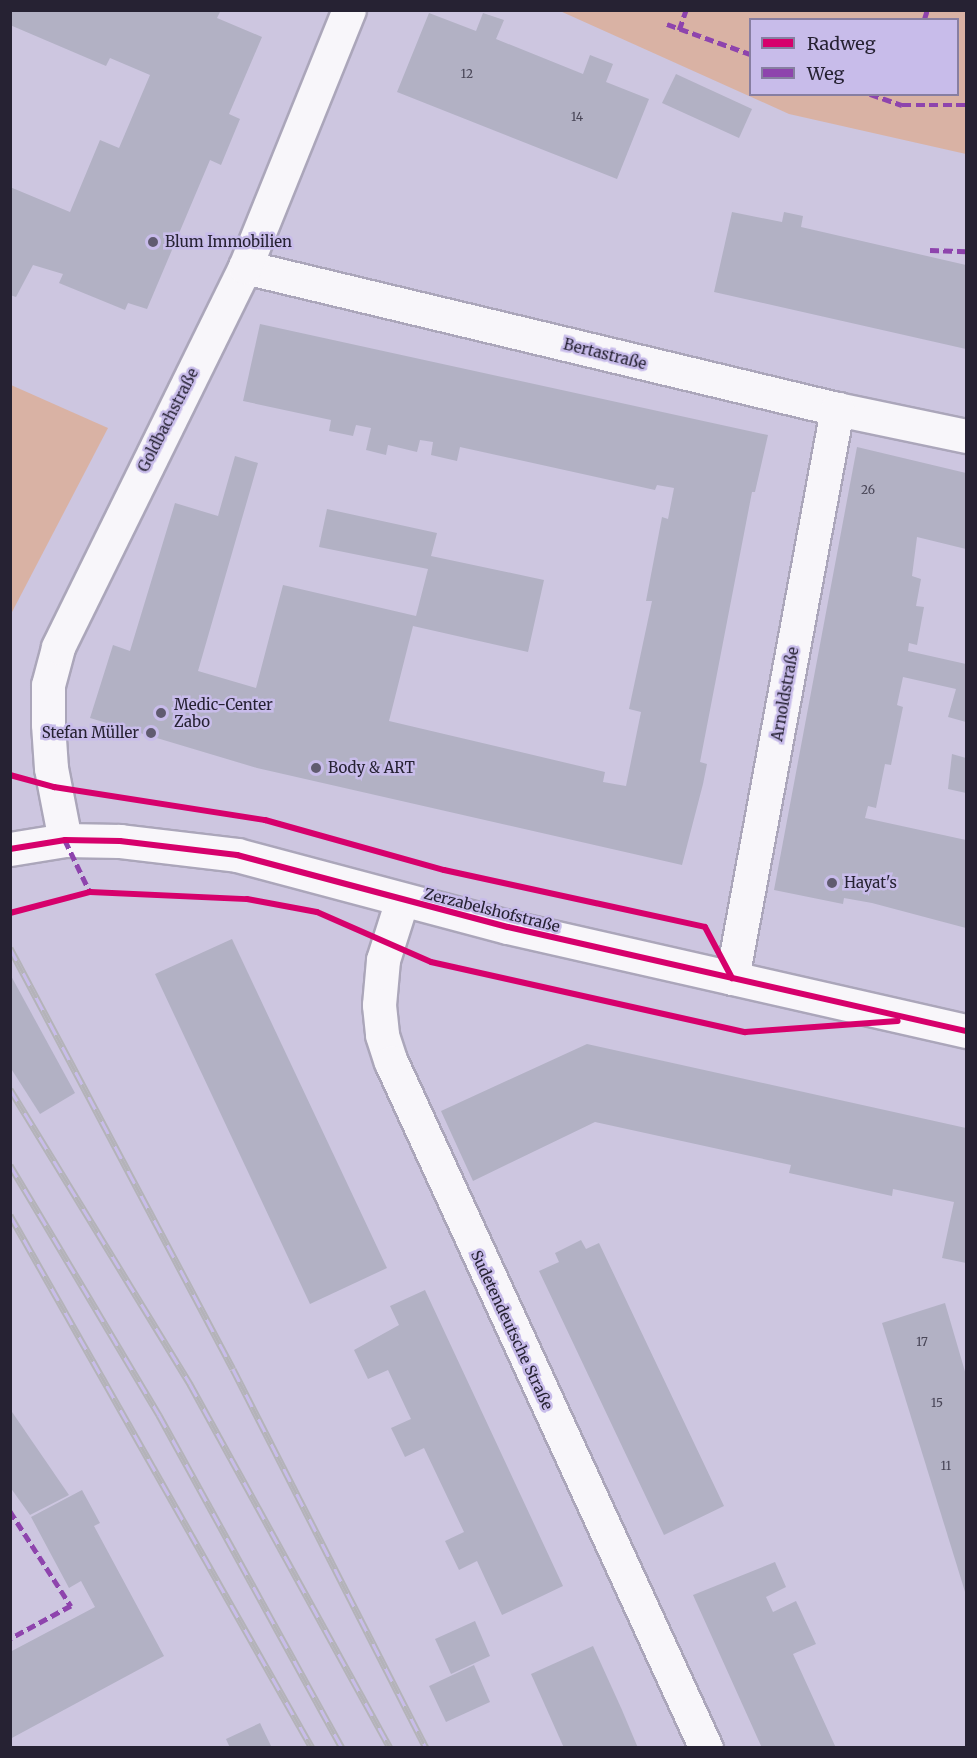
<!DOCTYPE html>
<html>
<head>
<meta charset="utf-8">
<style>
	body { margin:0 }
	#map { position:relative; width:977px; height:1758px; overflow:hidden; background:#cdc6e0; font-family:Merriweather,serif }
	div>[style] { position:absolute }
	.green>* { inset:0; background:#d9b2a4 }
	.building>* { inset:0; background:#b2b1c4 }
	.roads { filter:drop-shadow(2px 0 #aba6ba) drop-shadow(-2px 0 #aba6ba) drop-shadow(0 2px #aba6ba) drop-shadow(0 -2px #aba6ba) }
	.minor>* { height:33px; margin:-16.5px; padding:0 16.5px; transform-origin:16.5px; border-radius:16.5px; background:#f8f6fa }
	.rail>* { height:7px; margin-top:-3.5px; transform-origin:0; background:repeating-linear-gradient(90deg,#c8bcea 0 14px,#b4b3b9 0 28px); box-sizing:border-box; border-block:2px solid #b4b3b9 }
	.quiet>* { height:4.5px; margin-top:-2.25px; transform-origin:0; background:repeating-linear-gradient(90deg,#8e44ad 0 9px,transparent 0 13.5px) }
	.cycleway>* { height:6px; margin:-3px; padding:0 3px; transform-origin:3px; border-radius:3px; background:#d6006c }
	.dots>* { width:16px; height:16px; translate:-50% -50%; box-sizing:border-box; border:3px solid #c8bcea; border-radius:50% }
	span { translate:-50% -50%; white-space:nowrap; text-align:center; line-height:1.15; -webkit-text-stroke:5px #c8bcea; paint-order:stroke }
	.number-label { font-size:12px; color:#494657 }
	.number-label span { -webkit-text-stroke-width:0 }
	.poi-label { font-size:15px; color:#262233 }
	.left { translate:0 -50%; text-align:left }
	.right { translate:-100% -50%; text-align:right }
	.street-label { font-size:15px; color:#262233 }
	.frame { position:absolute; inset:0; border:12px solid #262233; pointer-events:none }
	.legend { position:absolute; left:749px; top:18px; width:210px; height:78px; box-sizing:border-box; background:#c8bcea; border:2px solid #877ea1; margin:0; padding:8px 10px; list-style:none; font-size:18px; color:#262233 }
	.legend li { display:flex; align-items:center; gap:12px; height:30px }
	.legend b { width:30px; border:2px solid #877ea1 }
</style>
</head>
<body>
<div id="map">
	<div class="green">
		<div style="clip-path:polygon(evenodd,560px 11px,966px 11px,966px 154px,789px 114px,560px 11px,750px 20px,958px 20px,958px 94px,750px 94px,750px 20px)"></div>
		<div style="clip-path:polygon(11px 385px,108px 428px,11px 614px)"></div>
	</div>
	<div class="building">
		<div style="clip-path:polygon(10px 10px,221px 10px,217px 18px,262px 37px,229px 114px,240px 119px,221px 165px,210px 160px,147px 309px,128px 303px,125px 310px,59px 283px,63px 274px,33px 265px,16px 297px,10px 295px,10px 187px,70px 212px,100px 140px,119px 148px,150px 75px,110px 58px,106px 66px,10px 25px)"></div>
		<div style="clip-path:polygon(429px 13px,476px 31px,483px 13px,504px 20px,496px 39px,583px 74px,590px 55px,613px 64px,606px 82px,649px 99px,617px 179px,397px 92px)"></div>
		<div style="clip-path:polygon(676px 74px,752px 109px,739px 138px,662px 103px)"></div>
		<div style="clip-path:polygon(732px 212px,782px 222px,784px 212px,803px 216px,801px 227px,966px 265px,966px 349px,714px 292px)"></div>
		<div style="clip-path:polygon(260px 324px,768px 435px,755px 492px,752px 492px,700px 762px,707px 764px,703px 784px,682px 865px,257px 768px,90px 718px,113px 645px,130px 651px,175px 503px,218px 516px,235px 456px,258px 463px,198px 671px,256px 688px,283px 585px,416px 616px,428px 569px,319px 547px,327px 509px,437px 533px,431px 556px,544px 580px,528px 652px,413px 626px,389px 721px,605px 772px,603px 782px,626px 786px,641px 712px,629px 709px,652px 601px,646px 601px,662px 517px,668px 519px,674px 488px,657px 485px,655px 490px,460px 447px,457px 461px,431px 455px,433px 442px,420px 440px,417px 452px,388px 445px,386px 455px,366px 450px,371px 428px,356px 425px,353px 436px,329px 431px,331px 420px,243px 401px)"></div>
		<div style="clip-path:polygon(857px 447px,966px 473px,966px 549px,917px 537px,912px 576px,921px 579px,916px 606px,924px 607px,917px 645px,909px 643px,908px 651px,966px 664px,966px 722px,948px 717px,956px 689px,903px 677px,897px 705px,903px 707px,891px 765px,885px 764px,876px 808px,868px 806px,865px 818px,966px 840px,966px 928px,872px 903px,844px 898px,843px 904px,774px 890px)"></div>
		<div style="clip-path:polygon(952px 754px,966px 758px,966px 793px,948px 789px)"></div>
		<div style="clip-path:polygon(232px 939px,387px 1268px,310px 1304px,155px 974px)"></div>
		<div style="clip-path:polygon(10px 974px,75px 1093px,40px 1114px,10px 1067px)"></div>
		<div style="clip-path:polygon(587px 1044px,966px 1128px,966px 1263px,942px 1258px,954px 1202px,893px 1189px,892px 1196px,789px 1173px,791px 1165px,595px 1122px,473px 1181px,441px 1111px)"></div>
		<div style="clip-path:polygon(581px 1240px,586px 1249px,599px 1243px,724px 1506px,664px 1535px,539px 1271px,559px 1262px,555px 1253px)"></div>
		<div style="clip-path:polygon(425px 1290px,563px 1586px,502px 1615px,477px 1561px,459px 1570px,445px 1541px,464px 1532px,424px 1448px,405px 1457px,391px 1428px,411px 1419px,388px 1370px,368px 1379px,354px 1350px,399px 1325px,390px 1306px)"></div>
		<div style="clip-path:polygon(945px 1303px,966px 1375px,966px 1595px,882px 1323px)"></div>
		<div style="clip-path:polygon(10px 1409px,69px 1495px,30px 1515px,10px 1487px)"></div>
		<div style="clip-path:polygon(82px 1490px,100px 1523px,94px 1526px,164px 1656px,10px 1739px,10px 1652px,95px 1607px,81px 1581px,69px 1588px,31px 1517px)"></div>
		<div style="clip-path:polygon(775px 1562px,786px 1587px,766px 1597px,773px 1612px,796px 1601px,816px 1644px,793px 1654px,836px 1748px,762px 1748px,693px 1595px)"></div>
		<div style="clip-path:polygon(475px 1621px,490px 1656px,451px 1674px,435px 1639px)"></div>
		<div style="clip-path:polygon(593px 1646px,622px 1710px,638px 1748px,564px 1748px,531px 1674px)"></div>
		<div style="clip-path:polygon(474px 1665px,490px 1702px,446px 1722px,429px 1686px)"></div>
		<div style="clip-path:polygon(260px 1723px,272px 1748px,230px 1748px,226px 1739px)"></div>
	</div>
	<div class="roads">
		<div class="minor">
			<div style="left:245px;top:267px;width:609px;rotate:13.49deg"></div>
			<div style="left:837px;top:409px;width:132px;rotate:11.8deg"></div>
			<div style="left:65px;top:840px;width:73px;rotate:-101deg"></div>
			<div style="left:51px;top:768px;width:44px;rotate:-93.9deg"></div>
			<div style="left:48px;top:724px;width:39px;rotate:-90deg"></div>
			<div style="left:48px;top:685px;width:39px;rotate:-75deg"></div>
			<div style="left:58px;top:647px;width:424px;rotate:-63.8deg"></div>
			<div style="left:245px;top:267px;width:277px;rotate:-68deg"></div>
			<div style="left:10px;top:849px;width:56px;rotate:-9.3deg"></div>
			<div style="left:65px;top:840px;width:55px;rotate:1deg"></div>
			<div style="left:120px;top:841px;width:118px;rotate:6.8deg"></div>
			<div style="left:237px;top:855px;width:280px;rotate:14.9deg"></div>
			<div style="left:508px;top:927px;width:470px;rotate:12.8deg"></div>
			<div style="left:402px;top:900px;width:63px;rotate:107.6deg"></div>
			<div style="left:383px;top:960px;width:45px;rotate:95.1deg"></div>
			<div style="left:379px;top:1005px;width:30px;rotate:84deg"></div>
			<div style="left:382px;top:1035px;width:28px;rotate:72deg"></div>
			<div style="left:391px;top:1062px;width:755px;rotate:65.34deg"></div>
			<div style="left:732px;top:978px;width:579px;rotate:-79.54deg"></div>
		</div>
	</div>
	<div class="rail">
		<div style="left:10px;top:948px;width:476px;rotate:62.1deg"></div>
		<div style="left:233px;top:1369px;width:425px;rotate:63deg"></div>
		<div style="left:10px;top:1089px;width:346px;rotate:58.6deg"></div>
		<div style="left:190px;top:1384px;width:415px;rotate:61.2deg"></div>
		<div style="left:10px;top:1165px;width:291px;rotate:59.2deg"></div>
		<div style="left:159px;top:1415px;width:380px;rotate:61.2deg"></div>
		<div style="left:10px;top:1215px;width:613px;rotate:60.46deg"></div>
	</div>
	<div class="quiet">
		<div style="left:924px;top:20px;width:10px;rotate:-73deg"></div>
		<div style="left:667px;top:24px;width:88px;rotate:19.9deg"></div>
		<div style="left:679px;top:30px;width:21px;rotate:-71deg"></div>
		<div style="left:870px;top:94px;width:34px;rotate:19deg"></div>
		<div style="left:902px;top:105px;width:64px"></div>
		<div style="left:930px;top:250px;width:36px;rotate:2deg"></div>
		<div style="left:65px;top:840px;width:58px;rotate:64.3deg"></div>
		<div style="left:10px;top:1511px;width:113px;rotate:57.3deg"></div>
		<div style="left:71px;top:1606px;width:69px;rotate:151.6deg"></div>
	</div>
	<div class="cycleway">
		<div style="left:10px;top:775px;width:46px;rotate:15.3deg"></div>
		<div style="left:54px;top:787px;width:214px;rotate:8.9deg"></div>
		<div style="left:265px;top:820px;width:186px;rotate:15.6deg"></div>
		<div style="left:444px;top:870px;width:267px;rotate:12.3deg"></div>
		<div style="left:705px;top:927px;width:58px;rotate:62.1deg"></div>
		<div style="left:10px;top:849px;width:56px;rotate:-9.3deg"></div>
		<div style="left:65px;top:840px;width:55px;rotate:1deg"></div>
		<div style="left:120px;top:841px;width:118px;rotate:6.8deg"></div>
		<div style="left:237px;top:855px;width:280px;rotate:14.9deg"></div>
		<div style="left:508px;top:927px;width:470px;rotate:12.8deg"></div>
		<div style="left:10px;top:913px;width:83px;rotate:-14.7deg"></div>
		<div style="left:90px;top:892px;width:157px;rotate:2.6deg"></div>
		<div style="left:247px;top:899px;width:71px;rotate:10.5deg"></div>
		<div style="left:317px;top:912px;width:124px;rotate:23.7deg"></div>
		<div style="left:431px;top:962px;width:322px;rotate:12.6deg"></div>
		<div style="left:745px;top:1032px;width:153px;rotate:-4.1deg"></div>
	</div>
	<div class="dots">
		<div style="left:153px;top:242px;background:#605b70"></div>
		<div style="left:161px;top:713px;background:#605b70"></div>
		<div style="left:151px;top:733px;background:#605b70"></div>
		<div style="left:316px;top:768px;background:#605b70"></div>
		<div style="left:832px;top:883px;background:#605b70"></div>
	</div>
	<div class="number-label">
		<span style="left:467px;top:74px">12</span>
		<span style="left:577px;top:117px">14</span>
		<span style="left:868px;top:490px">26</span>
		<span style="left:922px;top:1342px">17</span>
		<span style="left:937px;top:1403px">15</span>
		<span style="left:946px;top:1466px">11</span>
	</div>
	<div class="poi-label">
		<span class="left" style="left:165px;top:242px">Blum Immobilien</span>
		<span class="left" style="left:174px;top:713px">Medic-Center<br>Zabo</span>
		<span class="right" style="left:139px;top:733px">Stefan Müller</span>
		<span class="left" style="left:328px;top:768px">Body &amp; ART</span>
		<span class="left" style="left:844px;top:883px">Hayat's</span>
	</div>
	<div class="street-label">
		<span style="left:605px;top:354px;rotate:14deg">Bertastraße</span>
		<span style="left:168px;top:420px;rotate:-63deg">Goldbachstraße</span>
		<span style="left:785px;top:694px;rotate:-80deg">Arnoldstraße</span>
		<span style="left:492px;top:910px;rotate:14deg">Zerzabelshofstraße</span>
		<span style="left:512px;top:1330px;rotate:65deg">Sudetendeutsche Straße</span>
	</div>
	<div class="frame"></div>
	<ul class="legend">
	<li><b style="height:8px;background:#d6006c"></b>Radweg</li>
	<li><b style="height:8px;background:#8e44ad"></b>Weg</li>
	</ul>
</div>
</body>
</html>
